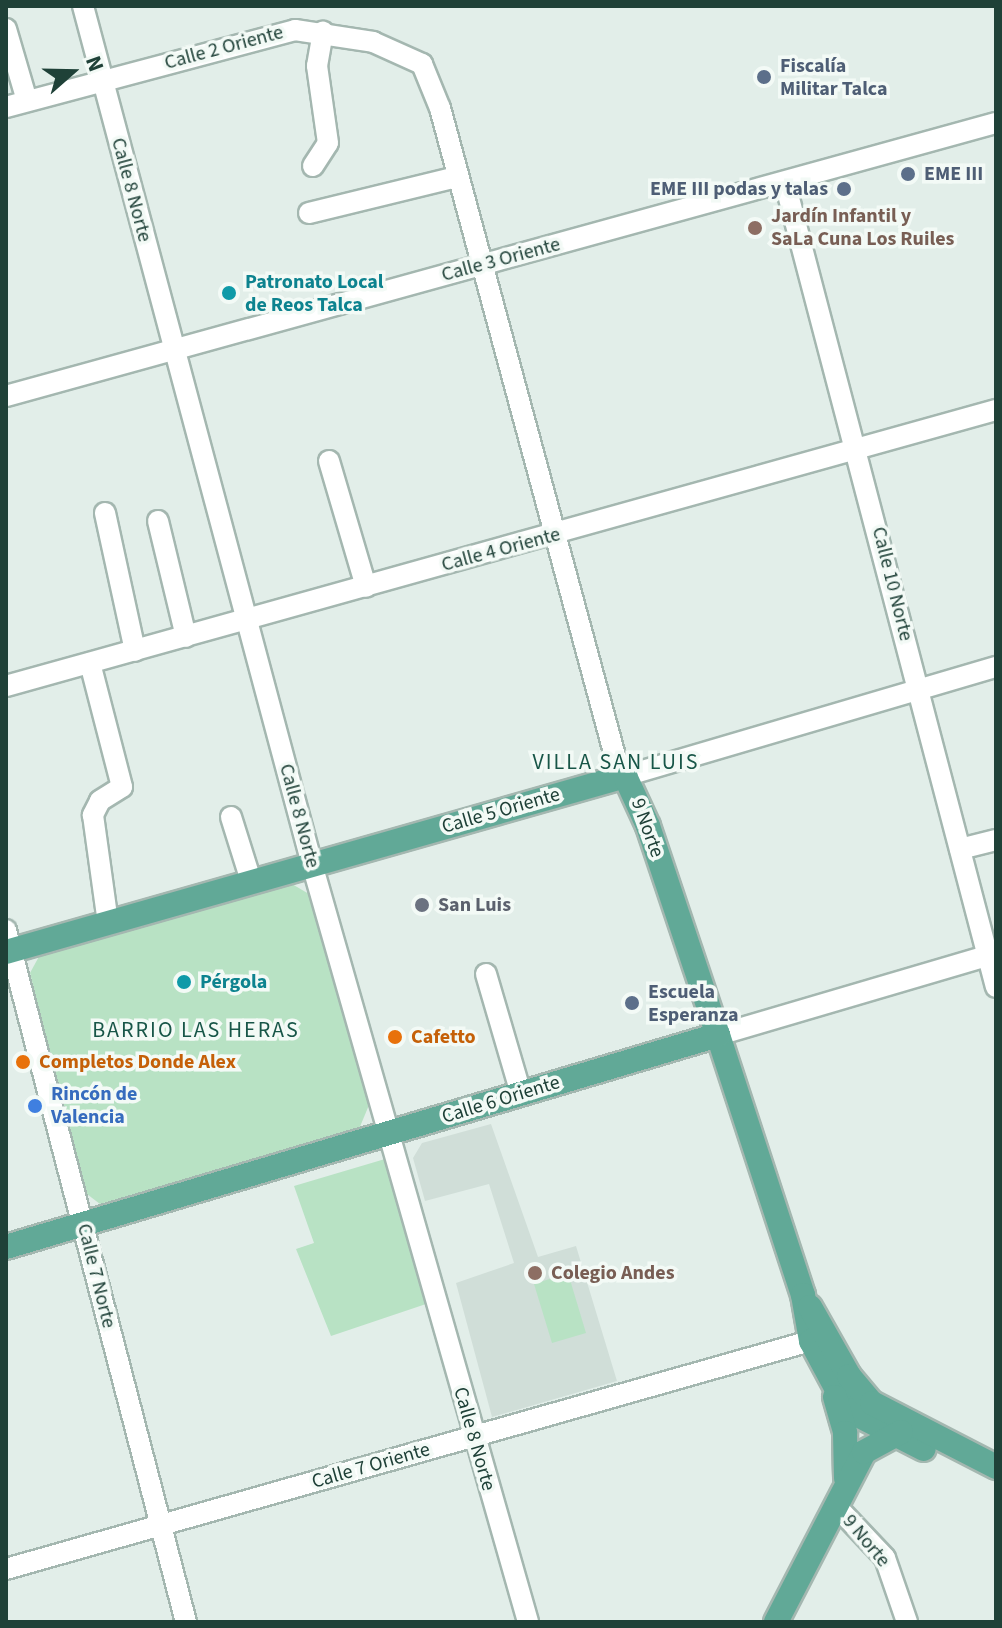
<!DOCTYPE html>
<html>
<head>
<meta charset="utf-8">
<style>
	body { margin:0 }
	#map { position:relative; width:1002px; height:1628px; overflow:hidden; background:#e2eee9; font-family:"Source Sans 3",sans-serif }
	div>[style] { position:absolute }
	.built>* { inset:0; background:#d0ded8 }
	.green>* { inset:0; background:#b8e2c4 }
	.roads { filter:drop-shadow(2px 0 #a4b7b0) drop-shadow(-2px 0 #a4b7b0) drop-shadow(0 2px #a4b7b0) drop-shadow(0 -2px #a4b7b0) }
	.minor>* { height:20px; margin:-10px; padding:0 10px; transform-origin:10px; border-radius:10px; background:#fff }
	.major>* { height:24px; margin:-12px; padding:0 12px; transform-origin:12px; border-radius:12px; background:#61a997 }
	.dots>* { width:22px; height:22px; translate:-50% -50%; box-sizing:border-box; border:4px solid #f3faf6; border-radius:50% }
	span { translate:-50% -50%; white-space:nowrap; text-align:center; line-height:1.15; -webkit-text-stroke:7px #f3faf6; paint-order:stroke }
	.street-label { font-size:20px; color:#1f4138 }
	.service-label { font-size:20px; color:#4e5e75; font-weight:700 }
	.left { translate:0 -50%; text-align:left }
	.right { translate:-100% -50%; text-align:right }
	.education-label { font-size:20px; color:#785e54; font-weight:700 }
	.culture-label { font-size:20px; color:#0d838f; font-weight:700 }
	.worship-label { font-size:20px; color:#5b616d; font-weight:700 }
	.food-label { font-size:20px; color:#c56008; font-weight:700 }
	.shop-label { font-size:20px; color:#366cbe; font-weight:700 }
	.neighbourhood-label { font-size:22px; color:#185648; letter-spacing:2px }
	.frame { position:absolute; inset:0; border:8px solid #1f4138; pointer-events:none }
	.north { position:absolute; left:32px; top:32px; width:80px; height:80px; -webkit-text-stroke:6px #f3faf6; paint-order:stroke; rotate:70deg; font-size:22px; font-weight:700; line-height:32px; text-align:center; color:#1f4138 }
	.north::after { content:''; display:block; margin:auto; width:28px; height:36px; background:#1f4138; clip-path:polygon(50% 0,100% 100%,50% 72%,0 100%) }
</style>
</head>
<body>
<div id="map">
	<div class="built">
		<div style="clip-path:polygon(491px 1124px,538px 1257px,576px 1246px,617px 1381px,492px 1417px,456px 1283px,514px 1263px,489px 1184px,425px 1201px,413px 1158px,422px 1143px)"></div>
	</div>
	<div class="green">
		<div style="clip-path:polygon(292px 884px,309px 894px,369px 1105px,359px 1129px,100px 1204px,83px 1191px,30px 973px,42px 951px)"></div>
		<div style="clip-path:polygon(385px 1159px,426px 1304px,331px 1336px,296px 1249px,314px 1243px,294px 1186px)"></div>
		<div style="clip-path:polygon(568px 1273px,586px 1333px,552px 1343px,534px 1284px)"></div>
	</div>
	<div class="roads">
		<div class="minor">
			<div style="left:83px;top:6px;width:888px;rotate:75.06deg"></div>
			<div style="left:312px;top:864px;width:788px;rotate:74.09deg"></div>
			<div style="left:6px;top:29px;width:75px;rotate:73.7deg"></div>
			<div style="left:6px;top:107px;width:299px;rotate:-14.9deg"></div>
			<div style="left:295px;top:30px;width:79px;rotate:8.7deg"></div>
			<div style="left:373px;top:42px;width:54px;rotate:24.2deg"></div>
			<div style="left:422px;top:64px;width:48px;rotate:67.8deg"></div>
			<div style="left:440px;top:108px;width:671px;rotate:74.89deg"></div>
			<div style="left:615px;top:756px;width:22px;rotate:63deg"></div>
			<div style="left:625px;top:776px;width:387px;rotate:-16.4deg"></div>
			<div style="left:313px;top:166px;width:27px;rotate:-57deg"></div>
			<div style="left:328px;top:143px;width:78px;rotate:-98.1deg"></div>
			<div style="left:317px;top:66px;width:35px;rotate:-80deg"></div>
			<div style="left:785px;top:183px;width:831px;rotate:75.3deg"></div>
			<div style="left:309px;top:213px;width:152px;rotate:-13.7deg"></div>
			<div style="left:6px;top:396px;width:1027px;rotate:-15.42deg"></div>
			<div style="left:329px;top:461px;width:131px;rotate:73.6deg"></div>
			<div style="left:105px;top:513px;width:141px;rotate:77.7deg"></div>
			<div style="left:158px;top:521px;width:119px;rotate:76.4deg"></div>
			<div style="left:90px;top:663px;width:128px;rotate:75.5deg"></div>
			<div style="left:122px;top:787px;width:26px;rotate:148deg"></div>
			<div style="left:100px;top:801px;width:16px;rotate:117deg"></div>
			<div style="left:93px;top:815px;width:109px;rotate:82.1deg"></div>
			<div style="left:6px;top:686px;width:1028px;rotate:-15.58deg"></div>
			<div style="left:231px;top:817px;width:67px;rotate:72.6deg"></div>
			<div style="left:960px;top:849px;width:37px;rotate:-14deg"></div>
			<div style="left:6px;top:930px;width:715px;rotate:75.42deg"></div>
			<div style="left:486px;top:974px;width:125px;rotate:73.7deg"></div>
			<div style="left:718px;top:1035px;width:290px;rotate:-16.4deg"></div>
			<div style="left:837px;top:1507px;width:70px;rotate:46.7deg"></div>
			<div style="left:885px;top:1558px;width:68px;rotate:71deg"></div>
			<div style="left:6px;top:1569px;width:850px;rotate:-15.83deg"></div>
		</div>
		<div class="major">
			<div style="left:6px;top:952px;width:644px;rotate:-15.87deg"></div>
			<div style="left:625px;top:776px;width:55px;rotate:65.3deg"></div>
			<div style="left:648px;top:826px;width:220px;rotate:71.5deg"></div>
			<div style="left:718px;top:1035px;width:274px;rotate:71.9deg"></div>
			<div style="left:803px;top:1295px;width:47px;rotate:80.1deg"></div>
			<div style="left:811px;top:1341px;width:78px;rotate:61.8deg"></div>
			<div style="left:848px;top:1410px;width:85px;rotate:27.2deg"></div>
			<div style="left:6px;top:1247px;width:743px;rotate:-16.58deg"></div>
			<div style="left:810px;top:1307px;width:79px;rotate:60.5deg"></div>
			<div style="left:849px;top:1376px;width:35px;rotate:50deg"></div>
			<div style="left:872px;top:1403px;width:140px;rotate:27.3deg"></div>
			<div style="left:835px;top:1397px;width:37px;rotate:74deg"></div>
			<div style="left:845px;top:1433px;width:45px;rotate:88.7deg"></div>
			<div style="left:776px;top:1622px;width:191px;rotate:-62.6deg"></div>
			<div style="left:864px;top:1452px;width:42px;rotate:-28.4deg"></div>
		</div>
	</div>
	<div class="dots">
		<div style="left:764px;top:77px;background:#5c6f8a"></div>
		<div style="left:908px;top:174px;background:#5c6f8a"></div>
		<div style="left:844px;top:189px;background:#5c6f8a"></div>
		<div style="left:755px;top:228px;background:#8d6e63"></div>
		<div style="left:229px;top:293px;background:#0f9aa8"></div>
		<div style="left:422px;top:905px;background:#6b7280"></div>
		<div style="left:184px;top:982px;background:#0f9aa8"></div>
		<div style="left:632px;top:1003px;background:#5c6f8a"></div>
		<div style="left:395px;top:1037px;background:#e8710a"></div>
		<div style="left:23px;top:1062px;background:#e8710a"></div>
		<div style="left:35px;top:1106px;background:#3f7fe0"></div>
		<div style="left:535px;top:1273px;background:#8d6e63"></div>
	</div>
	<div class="street-label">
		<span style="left:224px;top:48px;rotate:-15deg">Calle 2 Oriente</span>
		<span style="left:131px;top:190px;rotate:75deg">Calle 8 Norte</span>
		<span style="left:501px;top:260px;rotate:-15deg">Calle 3 Oriente</span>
		<span style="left:501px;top:550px;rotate:-15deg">Calle 4 Oriente</span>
		<span style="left:892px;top:584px;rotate:76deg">Calle 10 Norte</span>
		<span style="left:501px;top:811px;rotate:-16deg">Calle 5 Oriente</span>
		<span style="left:299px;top:816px;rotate:75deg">Calle 8 Norte</span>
		<span style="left:647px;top:828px;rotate:70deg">9 Norte</span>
		<span style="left:501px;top:1100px;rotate:-17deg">Calle 6 Oriente</span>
		<span style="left:96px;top:1276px;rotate:76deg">Calle 7 Norte</span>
		<span style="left:474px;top:1439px;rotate:74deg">Calle 8 Norte</span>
		<span style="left:371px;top:1466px;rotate:-16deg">Calle 7 Oriente</span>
		<span style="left:866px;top:1541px;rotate:50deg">9 Norte</span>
	</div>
	<div class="service-label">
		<span class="left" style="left:780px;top:78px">Fiscalía<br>Militar Talca</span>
		<span class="left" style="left:924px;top:174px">EME III</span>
		<span class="right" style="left:828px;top:189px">EME III podas y talas</span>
		<span class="left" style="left:648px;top:1004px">Escuela<br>Esperanza</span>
	</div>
	<div class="education-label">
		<span class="left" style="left:771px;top:228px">Jardín Infantil y<br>SaLa Cuna Los Ruiles</span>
		<span class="left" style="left:551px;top:1273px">Colegio Andes</span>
	</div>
	<div class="culture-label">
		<span class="left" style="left:245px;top:294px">Patronato Local<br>de Reos Talca</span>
		<span class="left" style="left:200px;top:982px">Pérgola</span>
	</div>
	<div class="worship-label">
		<span class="left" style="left:438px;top:905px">San Luis</span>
	</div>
	<div class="food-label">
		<span class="left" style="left:411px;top:1037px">Cafetto</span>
		<span class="left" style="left:39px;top:1062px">Completos Donde Alex</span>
	</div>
	<div class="shop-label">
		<span class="left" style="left:51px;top:1106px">Rincón de<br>Valencia</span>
	</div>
	<div class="neighbourhood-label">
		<span style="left:616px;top:763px">VILLA SAN LUIS</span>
		<span style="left:196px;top:1031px">BARRIO LAS HERAS</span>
	</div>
	<div class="frame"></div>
	<div class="north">N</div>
</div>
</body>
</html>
